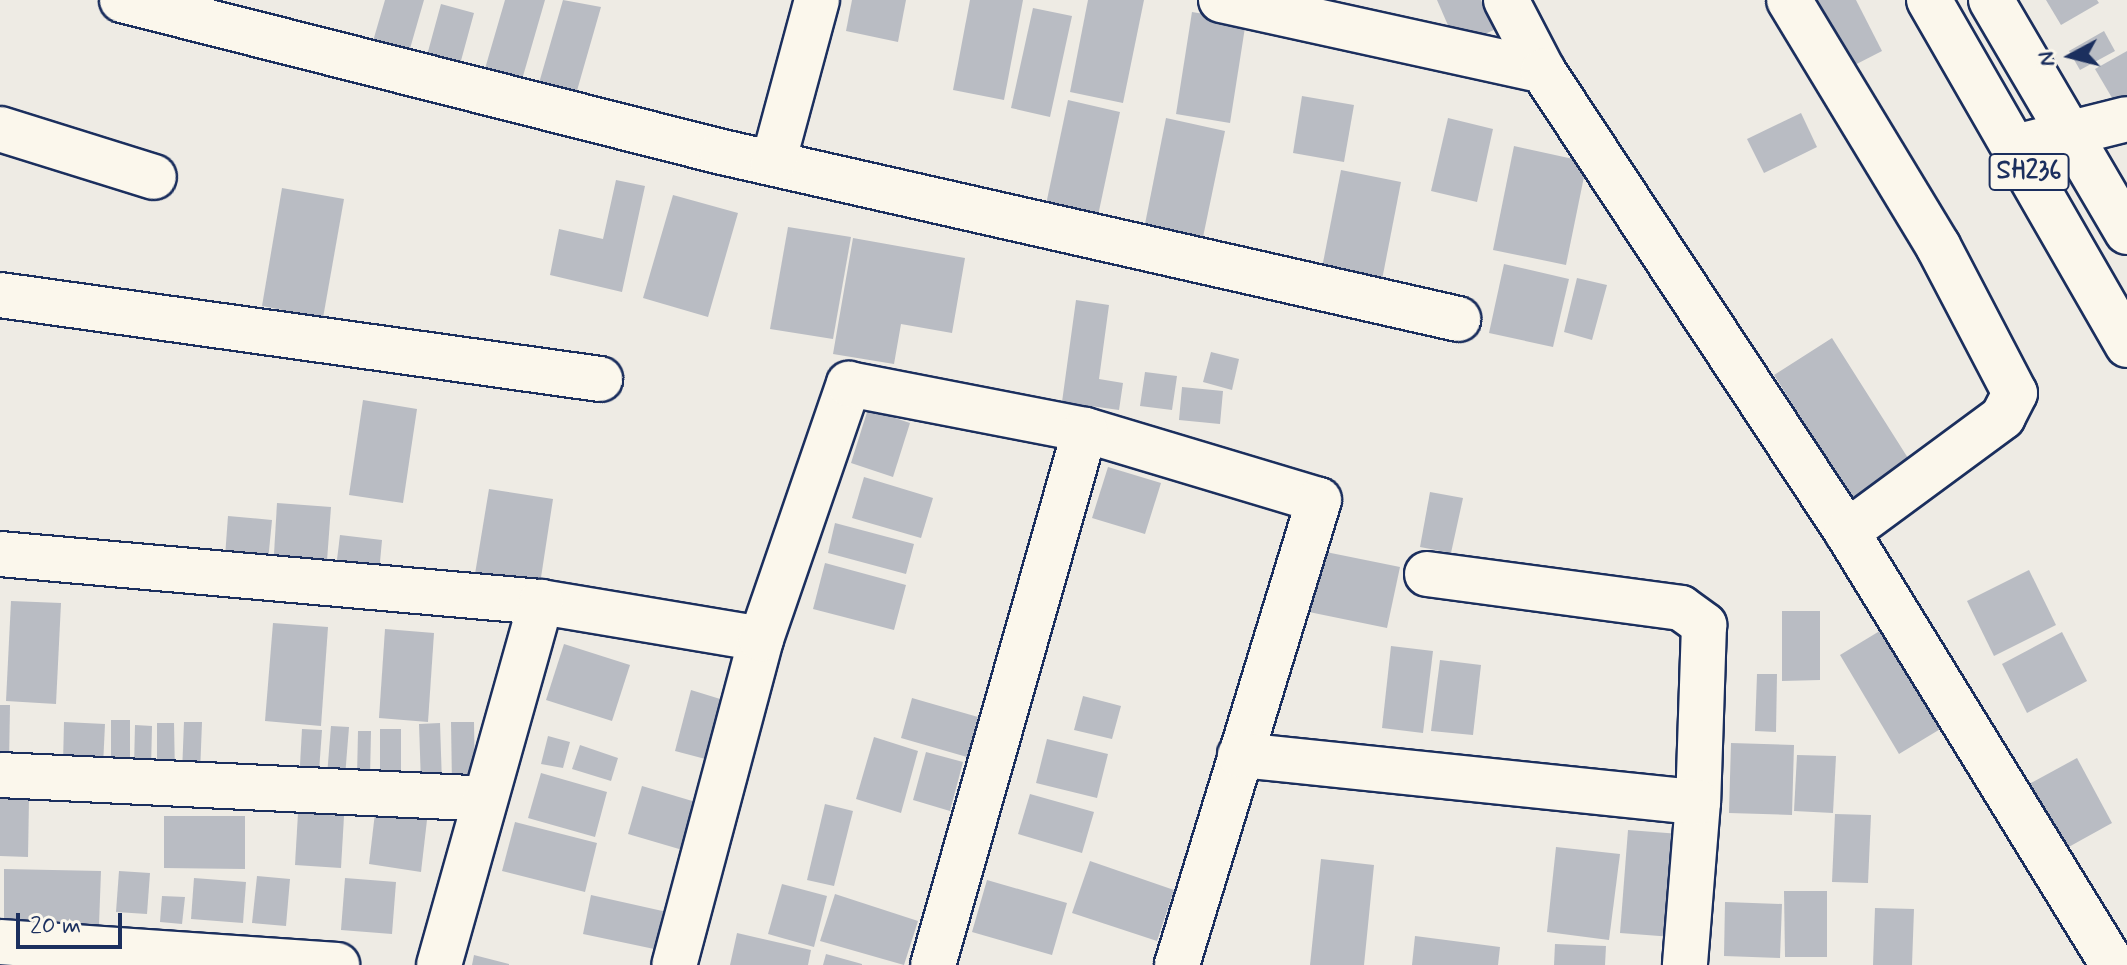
<!DOCTYPE html>
<html>
<head>
<meta charset="utf-8">
<style>
	body { margin:0 }
	#map { position:relative; width:2127px; height:965px; overflow:hidden; background:#eeebe4; font-family:Mynerve,sans-serif }
	div>[style] { position:absolute }
	.building>* { inset:0; background:#b9bcc3 }
	.roads { filter:drop-shadow(2px 0 #1b2f5e) drop-shadow(-2px 0 #1b2f5e) drop-shadow(0 2px #1b2f5e) drop-shadow(0 -2px #1b2f5e) }
	.minor>* { height:44px; margin:-22px; padding:0 22px; transform-origin:22px; border-radius:22px; background:#fbf7ec }
	.major>* { height:44px; margin:-22px; padding:0 22px; transform-origin:22px; border-radius:22px; background:#fbf7ec }
	span { translate:-50% -50%; white-space:nowrap; text-align:center; line-height:1.15; -webkit-text-stroke:6px #fbf7ec; paint-order:stroke }
	.shield-label span { padding:2px 6px; background:#fbf7ec; border:2px solid; border-radius:6px; -webkit-text-stroke-width:0 }
	.shield-label { font-size:26px; color:#1b2f5e; font-weight:700 }
	.north { position:absolute; left:2031px; top:16px; width:80px; height:80px; -webkit-text-stroke:6px #fbf7ec; paint-order:stroke; rotate:263deg; font-size:22px; font-weight:700; line-height:32px; text-align:center; color:#1b2f5e }
	.north::after { content:''; display:block; margin:auto; width:28px; height:36px; background:#1b2f5e; clip-path:polygon(50% 0,100% 100%,50% 72%,0 100%) }
	.scale { position:absolute; left:16px; top:913px; width:106px; height:36px; box-sizing:border-box; border:4px solid #1b2f5e; border-top:0; padding-left:10px; font-size:24px; line-height:28px; white-space:nowrap; color:#1b2f5e; -webkit-text-stroke:6px #fbf7ec; paint-order:stroke }
</style>
</head>
<body>
<div id="map">
	<div class="building">
		<div style="clip-path:polygon(385px 0,424px 0,407px 59px,371px 48px)"></div>
		<div style="clip-path:polygon(505px 0,545px 0,519px 90px,482px 79px)"></div>
		<div style="clip-path:polygon(563px 0,601px 7px,574px 101px,537px 90px)"></div>
		<div style="clip-path:polygon(852px 0,906px 0,898px 42px,846px 31px)"></div>
		<div style="clip-path:polygon(970px 0,1023px 0,1004px 100px,953px 90px)"></div>
		<div style="clip-path:polygon(1088px 0,1144px 0,1123px 103px,1070px 92px)"></div>
		<div style="clip-path:polygon(1437px 0,1481px 0,1494px 30px,1457px 46px)"></div>
		<div style="clip-path:polygon(1812px 0,1856px 0,1882px 51px,1843px 71px)"></div>
		<div style="clip-path:polygon(2046px 0,2097px 0,2099px 3px,2061px 25px)"></div>
		<div style="clip-path:polygon(441px 4px,474px 13px,459px 68px,426px 59px)"></div>
		<div style="clip-path:polygon(1033px 8px,1072px 16px,1050px 117px,1011px 108px)"></div>
		<div style="clip-path:polygon(1192px 12px,1246px 21px,1230px 123px,1176px 114px)"></div>
		<div style="clip-path:polygon(2104px 31px,2115px 51px,2080px 70px,2069px 51px)"></div>
		<div style="clip-path:polygon(2127px 51px,2127px 103px,2118px 108px,2095px 69px)"></div>
		<div style="clip-path:polygon(1302px 96px,1354px 105px,1344px 162px,1293px 153px)"></div>
		<div style="clip-path:polygon(1068px 100px,1120px 112px,1096px 225px,1044px 214px)"></div>
		<div style="clip-path:polygon(1801px 113px,1817px 147px,1764px 173px,1747px 139px)"></div>
		<div style="clip-path:polygon(1166px 118px,1225px 131px,1202px 242px,1144px 229px)"></div>
		<div style="clip-path:polygon(1448px 118px,1493px 129px,1477px 202px,1431px 191px)"></div>
		<div style="clip-path:polygon(1514px 146px,1587px 162px,1566px 265px,1493px 250px)"></div>
		<div style="clip-path:polygon(1341px 170px,1401px 182px,1381px 285px,1321px 273px)"></div>
		<div style="clip-path:polygon(616px 180px,645px 186px,622px 292px,550px 275px,559px 229px,603px 239px)"></div>
		<div style="clip-path:polygon(282px 188px,344px 199px,323px 318px,262px 306px)"></div>
		<div style="clip-path:polygon(673px 195px,738px 213px,708px 317px,643px 298px)"></div>
		<div style="clip-path:polygon(788px 227px,851px 237px,833px 339px,770px 329px)"></div>
		<div style="clip-path:polygon(853px 238px,965px 258px,952px 333px,901px 324px,894px 364px,833px 354px)"></div>
		<div style="clip-path:polygon(1504px 264px,1569px 279px,1553px 347px,1489px 333px)"></div>
		<div style="clip-path:polygon(1577px 278px,1607px 285px,1592px 340px,1564px 332px)"></div>
		<div style="clip-path:polygon(1076px 300px,1109px 305px,1099px 379px,1123px 383px,1119px 410px,1062px 402px)"></div>
		<div style="clip-path:polygon(1832px 338px,1913px 466px,1852px 505px,1806px 449px,1817px 443px,1774px 375px)"></div>
		<div style="clip-path:polygon(1211px 352px,1239px 359px,1232px 390px,1203px 382px)"></div>
		<div style="clip-path:polygon(1145px 372px,1177px 376px,1172px 410px,1140px 406px)"></div>
		<div style="clip-path:polygon(1182px 387px,1223px 391px,1220px 424px,1179px 420px)"></div>
		<div style="clip-path:polygon(363px 400px,417px 409px,403px 503px,349px 495px)"></div>
		<div style="clip-path:polygon(868px 409px,910px 423px,893px 477px,851px 463px)"></div>
		<div style="clip-path:polygon(1108px 467px,1161px 483px,1145px 534px,1092px 518px)"></div>
		<div style="clip-path:polygon(864px 477px,933px 498px,921px 538px,852px 518px)"></div>
		<div style="clip-path:polygon(489px 489px,553px 499px,540px 584px,475px 574px)"></div>
		<div style="clip-path:polygon(1430px 492px,1463px 498px,1451px 553px,1420px 547px)"></div>
		<div style="clip-path:polygon(277px 503px,331px 507px,326px 574px,273px 571px)"></div>
		<div style="clip-path:polygon(228px 516px,272px 520px,268px 561px,225px 557px)"></div>
		<div style="clip-path:polygon(835px 523px,914px 544px,906px 574px,828px 553px)"></div>
		<div style="clip-path:polygon(340px 535px,382px 540px,379px 573px,336px 568px)"></div>
		<div style="clip-path:polygon(1321px 551px,1400px 567px,1387px 628px,1309px 612px)"></div>
		<div style="clip-path:polygon(825px 563px,906px 585px,894px 630px,813px 609px)"></div>
		<div style="clip-path:polygon(2029px 570px,2056px 625px,1994px 656px,1967px 601px)"></div>
		<div style="clip-path:polygon(11px 601px,61px 603px,56px 704px,6px 701px)"></div>
		<div style="clip-path:polygon(1782px 611px,1820px 611px,1820px 680px,1782px 681px)"></div>
		<div style="clip-path:polygon(273px 623px,328px 627px,321px 726px,265px 721px)"></div>
		<div style="clip-path:polygon(385px 629px,434px 633px,428px 722px,379px 718px)"></div>
		<div style="clip-path:polygon(1883px 629px,1942px 728px,1899px 754px,1840px 655px)"></div>
		<div style="clip-path:polygon(2062px 632px,2087px 681px,2027px 713px,2002px 664px)"></div>
		<div style="clip-path:polygon(564px 644px,630px 665px,612px 721px,546px 700px)"></div>
		<div style="clip-path:polygon(1391px 646px,1433px 651px,1423px 733px,1382px 728px)"></div>
		<div style="clip-path:polygon(1440px 660px,1481px 665px,1473px 735px,1431px 731px)"></div>
		<div style="clip-path:polygon(1757px 674px,1777px 674px,1776px 732px,1755px 731px)"></div>
		<div style="clip-path:polygon(691px 690px,730px 702px,713px 761px,675px 751px)"></div>
		<div style="clip-path:polygon(1083px 696px,1121px 706px,1112px 739px,1074px 730px)"></div>
		<div style="clip-path:polygon(912px 698px,978px 717px,967px 757px,901px 738px)"></div>
		<div style="clip-path:polygon(0 705px,10px 705px,9px 763px,0 763px)"></div>
		<div style="clip-path:polygon(111px 720px,130px 720px,130px 767px,111px 767px)"></div>
		<div style="clip-path:polygon(64px 722px,105px 724px,103px 766px,63px 764px)"></div>
		<div style="clip-path:polygon(184px 722px,202px 722px,200px 774px,182px 773px)"></div>
		<div style="clip-path:polygon(451px 722px,474px 722px,475px 785px,452px 786px)"></div>
		<div style="clip-path:polygon(157px 723px,174px 723px,175px 775px,157px 776px)"></div>
		<div style="clip-path:polygon(440px 723px,442px 783px,421px 783px,419px 724px)"></div>
		<div style="clip-path:polygon(135px 725px,152px 726px,151px 769px,134px 768px)"></div>
		<div style="clip-path:polygon(331px 726px,349px 727px,345px 777px,327px 776px)"></div>
		<div style="clip-path:polygon(302px 729px,322px 730px,318px 785px,299px 784px)"></div>
		<div style="clip-path:polygon(380px 729px,401px 729px,401px 777px,380px 777px)"></div>
		<div style="clip-path:polygon(358px 731px,371px 731px,370px 778px,357px 778px)"></div>
		<div style="clip-path:polygon(548px 736px,570px 742px,563px 768px,541px 764px)"></div>
		<div style="clip-path:polygon(874px 737px,918px 751px,901px 813px,856px 799px)"></div>
		<div style="clip-path:polygon(1047px 739px,1108px 754px,1097px 798px,1036px 783px)"></div>
		<div style="clip-path:polygon(1731px 743px,1794px 745px,1792px 815px,1729px 813px)"></div>
		<div style="clip-path:polygon(580px 745px,618px 758px,611px 781px,572px 769px)"></div>
		<div style="clip-path:polygon(926px 752px,963px 762px,950px 811px,913px 800px)"></div>
		<div style="clip-path:polygon(1797px 755px,1836px 756px,1833px 813px,1794px 811px)"></div>
		<div style="clip-path:polygon(2077px 758px,2112px 823px,2065px 849px,2029px 784px)"></div>
		<div style="clip-path:polygon(541px 773px,607px 792px,595px 837px,528px 818px)"></div>
		<div style="clip-path:polygon(642px 786px,699px 803px,686px 851px,628px 834px)"></div>
		<div style="clip-path:polygon(1030px 794px,1094px 812px,1082px 853px,1018px 834px)"></div>
		<div style="clip-path:polygon(0 798px,29px 799px,28px 857px,0 856px)"></div>
		<div style="clip-path:polygon(825px 804px,853px 811px,834px 886px,807px 880px)"></div>
		<div style="clip-path:polygon(298px 813px,344px 816px,341px 868px,295px 865px)"></div>
		<div style="clip-path:polygon(375px 813px,427px 820px,421px 872px,369px 864px)"></div>
		<div style="clip-path:polygon(1835px 814px,1871px 815px,1868px 883px,1832px 882px)"></div>
		<div style="clip-path:polygon(164px 816px,245px 816px,245px 869px,164px 868px)"></div>
		<div style="clip-path:polygon(515px 822px,597px 843px,585px 892px,502px 871px)"></div>
		<div style="clip-path:polygon(1628px 830px,1680px 834px,1673px 937px,1620px 933px)"></div>
		<div style="clip-path:polygon(1556px 847px,1620px 854px,1609px 940px,1547px 932px)"></div>
		<div style="clip-path:polygon(1321px 859px,1374px 865px,1364px 965px,1310px 965px)"></div>
		<div style="clip-path:polygon(1090px 861px,1174px 890px,1157px 941px,1072px 913px)"></div>
		<div style="clip-path:polygon(4px 869px,101px 871px,99px 925px,4px 923px)"></div>
		<div style="clip-path:polygon(119px 871px,150px 873px,147px 914px,116px 912px)"></div>
		<div style="clip-path:polygon(257px 876px,290px 879px,286px 926px,252px 923px)"></div>
		<div style="clip-path:polygon(194px 878px,246px 882px,243px 923px,191px 919px)"></div>
		<div style="clip-path:polygon(345px 878px,396px 882px,392px 934px,341px 930px)"></div>
		<div style="clip-path:polygon(987px 880px,1067px 903px,1052px 955px,972px 932px)"></div>
		<div style="clip-path:polygon(782px 884px,827px 896px,814px 947px,768px 934px)"></div>
		<div style="clip-path:polygon(1784px 891px,1827px 891px,1827px 957px,1785px 957px)"></div>
		<div style="clip-path:polygon(835px 894px,918px 921px,904px 965px,820px 941px)"></div>
		<div style="clip-path:polygon(591px 895px,667px 912px,659px 950px,583px 934px)"></div>
		<div style="clip-path:polygon(162px 896px,185px 897px,182px 924px,160px 922px)"></div>
		<div style="clip-path:polygon(1725px 902px,1782px 904px,1780px 958px,1724px 956px)"></div>
		<div style="clip-path:polygon(1875px 908px,1914px 909px,1912px 965px,1873px 965px)"></div>
		<div style="clip-path:polygon(737px 933px,811px 950px,808px 965px,730px 965px)"></div>
		<div style="clip-path:polygon(1415px 936px,1500px 947px,1498px 965px,1412px 965px)"></div>
		<div style="clip-path:polygon(1555px 944px,1606px 946px,1605px 965px,1554px 965px)"></div>
		<div style="clip-path:polygon(826px 954px,862px 964px,862px 965px,823px 965px)"></div>
		<div style="clip-path:polygon(474px 955px,509px 964px,509px 965px,472px 965px)"></div>
	</div>
	<div class="roads">
		<div class="minor">
			<div style="left:122px;top:0;width:619px;rotate:14.22deg"></div>
			<div style="left:722px;top:152px;width:755px;rotate:12.78deg"></div>
			<div style="left:1221px;top:0;width:330px;rotate:12.4deg"></div>
			<div style="left:1506px;top:0;width:80px;rotate:62.5deg"></div>
			<div style="left:1543px;top:71px;width:552px;rotate:56.6deg"></div>
			<div style="left:1847px;top:532px;width:508px;rotate:58.44deg"></div>
			<div style="left:1789px;top:0;width:288px;rotate:58.8deg"></div>
			<div style="left:1938px;top:246px;width:166px;rotate:62.4deg"></div>
			<div style="left:2015px;top:393px;width:27px;rotate:117deg"></div>
			<div style="left:2003px;top:417px;width:194px;rotate:143.6deg"></div>
			<div style="left:0;top:129px;width:161px;rotate:17.3deg"></div>
			<div style="left:2015px;top:147px;width:115px;rotate:-14deg"></div>
			<div style="left:773px;top:163px;width:169px;rotate:-74.9deg"></div>
			<div style="left:0;top:295px;width:606px;rotate:7.97deg"></div>
			<div style="left:1085px;top:430px;width:244px;rotate:16.7deg"></div>
			<div style="left:1319px;top:500px;width:486px;rotate:107deg"></div>
			<div style="left:0;top:554px;width:543px;rotate:5.07deg"></div>
			<div style="left:541px;top:602px;width:223px;rotate:9.5deg"></div>
			<div style="left:761px;top:639px;width:337px;rotate:104.9deg"></div>
			<div style="left:1427px;top:574px;width:256px;rotate:7.6deg"></div>
			<div style="left:1681px;top:608px;width:29px;rotate:36deg"></div>
			<div style="left:1704px;top:625px;width:177px;rotate:91.9deg"></div>
			<div style="left:1698px;top:802px;width:164px;rotate:94.6deg"></div>
			<div style="left:761px;top:639px;width:270px;rotate:-71deg"></div>
			<div style="left:849px;top:384px;width:240px;rotate:11deg"></div>
			<div style="left:1085px;top:430px;width:556px;rotate:105.86deg"></div>
			<div style="left:1240px;top:755px;width:460px;rotate:5.9deg"></div>
			<div style="left:0;top:775px;width:484px;rotate:2.8deg"></div>
			<div style="left:0;top:942px;width:338px;rotate:3.9deg"></div>
			<div style="left:439px;top:965px;width:377px;rotate:-74.3deg"></div>
		</div>
		<div class="major">
			<div style="left:1929px;top:0;width:398px;rotate:60.1deg"></div>
			<div style="left:1991px;top:0;width:269px;rotate:59.6deg"></div>
		</div>
	</div>
	<div class="shield-label">
		<span style="left:2029px;top:172px">SH236</span>
	</div>
	<div class="north">N</div>
	<div class="scale">20 m</div>
</div>
</body>
</html>
